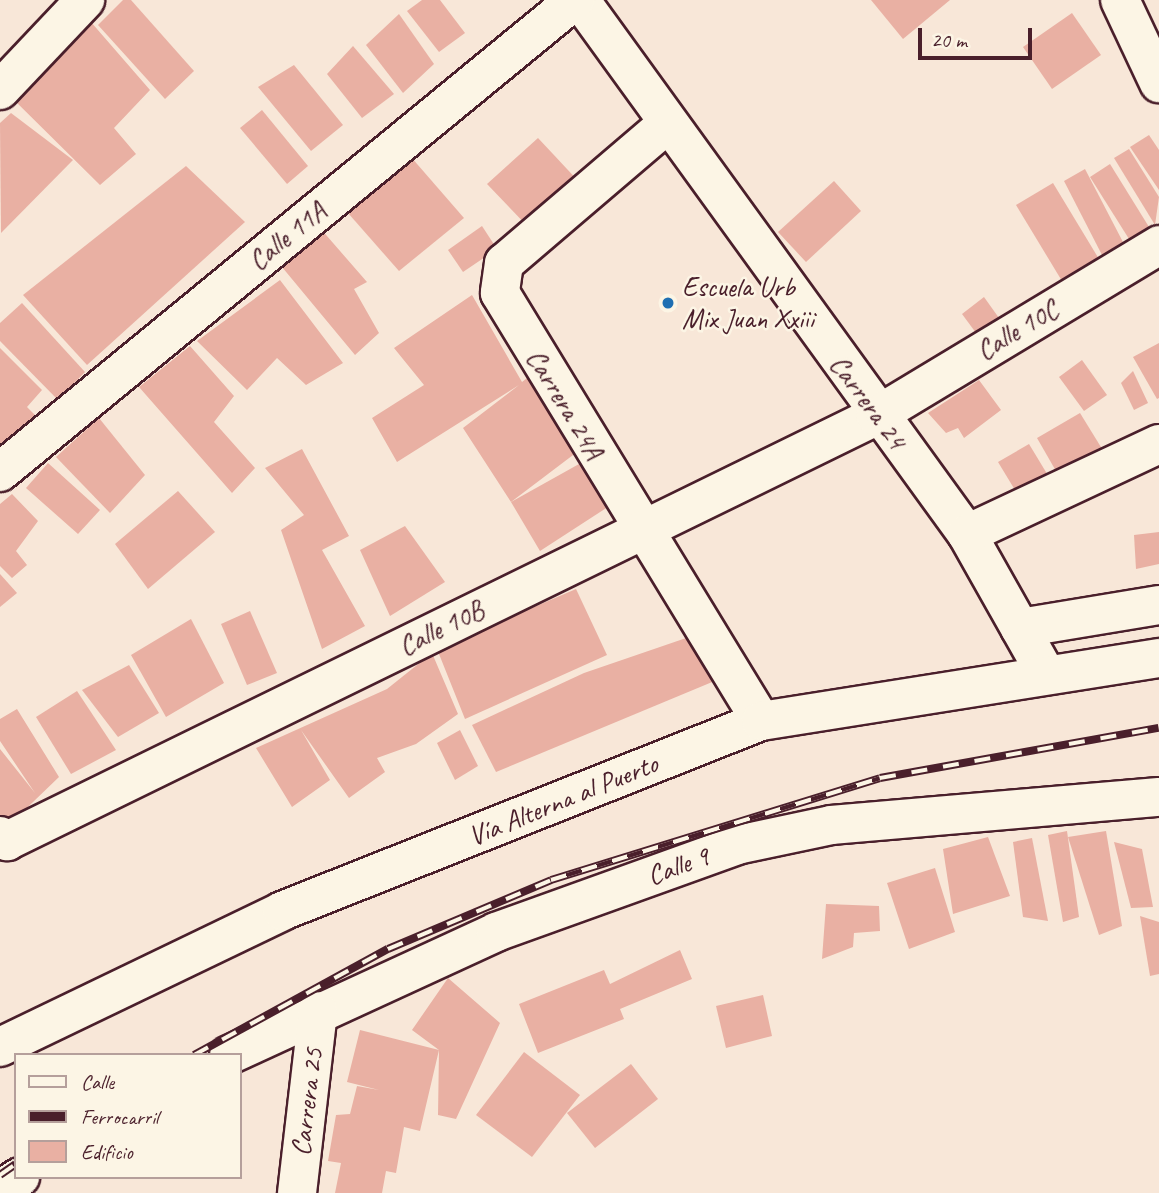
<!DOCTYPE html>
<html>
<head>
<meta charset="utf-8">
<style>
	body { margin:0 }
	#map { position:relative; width:1159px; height:1193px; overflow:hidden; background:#f8e7d8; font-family:Caveat,sans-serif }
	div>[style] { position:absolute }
	.building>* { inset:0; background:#e9b0a3 }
	.roads { filter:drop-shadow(2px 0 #4a1f2b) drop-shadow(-2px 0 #4a1f2b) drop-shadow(0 2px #4a1f2b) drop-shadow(0 -2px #4a1f2b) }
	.minor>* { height:38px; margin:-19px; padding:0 19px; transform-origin:19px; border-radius:19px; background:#fcf5e5 }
	.tertiary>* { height:38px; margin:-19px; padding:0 19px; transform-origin:19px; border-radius:19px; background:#fcf5e5 }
	.primary>* { height:38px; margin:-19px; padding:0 19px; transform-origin:19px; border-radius:19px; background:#fcf5e5 }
	.rail>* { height:8px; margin-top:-4px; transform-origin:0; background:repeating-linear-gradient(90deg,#fcf5e5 0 16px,#4a1f2b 0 32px); box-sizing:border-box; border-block:2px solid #4a1f2b }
	.dots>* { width:19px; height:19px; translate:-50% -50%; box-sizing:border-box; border:4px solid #fcf5e5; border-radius:50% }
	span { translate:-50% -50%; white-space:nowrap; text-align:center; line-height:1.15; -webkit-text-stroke:5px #fcf5e5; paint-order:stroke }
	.street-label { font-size:28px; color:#4a1f2b }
	.poi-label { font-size:28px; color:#4a1f2b }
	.left { translate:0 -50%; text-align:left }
	.legend { position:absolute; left:14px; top:1053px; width:228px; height:126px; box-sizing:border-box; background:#fcf5e5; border:2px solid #b59f9b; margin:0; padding:9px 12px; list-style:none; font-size:21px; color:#4a1f2b }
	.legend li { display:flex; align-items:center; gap:14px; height:35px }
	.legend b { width:35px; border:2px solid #b59f9b }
	.scale { position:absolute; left:918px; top:28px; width:114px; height:32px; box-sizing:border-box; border:4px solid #4a1f2b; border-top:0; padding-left:9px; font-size:21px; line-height:24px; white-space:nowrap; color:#4a1f2b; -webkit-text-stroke:5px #fcf5e5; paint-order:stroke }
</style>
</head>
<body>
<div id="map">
	<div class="building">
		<div style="clip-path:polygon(123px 0,131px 0,194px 71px,165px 99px,98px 25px)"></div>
		<div style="clip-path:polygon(422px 0,440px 0,465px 33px,439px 52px,407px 11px)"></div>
		<div style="clip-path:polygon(871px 0,950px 0,903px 39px)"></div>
		<div style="clip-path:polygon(1072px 13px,1101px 55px,1052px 89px,1023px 47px)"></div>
		<div style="clip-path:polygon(84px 14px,150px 90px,114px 128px,136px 154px,100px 185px,8px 94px)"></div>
		<div style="clip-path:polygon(399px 14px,434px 64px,403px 93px,366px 45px)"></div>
		<div style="clip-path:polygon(353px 46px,394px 94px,362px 118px,327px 74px)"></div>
		<div style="clip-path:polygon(294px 65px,343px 125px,311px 151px,258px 87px)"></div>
		<div style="clip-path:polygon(262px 110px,308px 166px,287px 184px,240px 128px)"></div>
		<div style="clip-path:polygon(11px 113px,73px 160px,1px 233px,0 123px)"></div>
		<div style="clip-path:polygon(1149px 135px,1159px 150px,1159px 190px,1130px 147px)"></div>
		<div style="clip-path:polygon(538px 138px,582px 185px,532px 231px,487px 184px)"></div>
		<div style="clip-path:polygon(1129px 149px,1159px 197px,1155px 225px,1114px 158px)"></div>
		<div style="clip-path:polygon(411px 157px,464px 218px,399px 271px,348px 213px)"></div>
		<div style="clip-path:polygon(1110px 164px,1149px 227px,1129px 239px,1090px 177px)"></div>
		<div style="clip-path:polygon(186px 166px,245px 222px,87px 365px,23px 295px)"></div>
		<div style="clip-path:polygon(1085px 169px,1124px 244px,1102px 255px,1064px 181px)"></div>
		<div style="clip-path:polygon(834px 181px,861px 211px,806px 262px,778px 232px)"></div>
		<div style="clip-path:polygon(1053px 183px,1102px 264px,1065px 286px,1016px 205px)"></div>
		<div style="clip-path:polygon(482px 226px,497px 249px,463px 272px,448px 250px)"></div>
		<div style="clip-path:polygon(320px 228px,367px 282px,354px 289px,379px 333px,355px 355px,277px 261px)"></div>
		<div style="clip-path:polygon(280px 280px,343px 363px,306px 385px,277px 358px,247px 390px,197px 341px)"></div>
		<div style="clip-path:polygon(472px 295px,522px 382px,531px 375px,581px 449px,511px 502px,463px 428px,519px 385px,397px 462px,372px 418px,424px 385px,394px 348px)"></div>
		<div style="clip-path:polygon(984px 297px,1004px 325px,982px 341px,962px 314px)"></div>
		<div style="clip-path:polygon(22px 303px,85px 372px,58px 400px,0 341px,0 323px)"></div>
		<div style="clip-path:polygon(1159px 343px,1159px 398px,1157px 399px,1133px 357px)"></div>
		<div style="clip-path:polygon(190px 346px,234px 396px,214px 422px,255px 468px,232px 493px,139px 387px)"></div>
		<div style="clip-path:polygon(0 348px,42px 390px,27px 407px,37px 417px,0 451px)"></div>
		<div style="clip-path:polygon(1082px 360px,1107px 395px,1084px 411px,1059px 377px)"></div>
		<div style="clip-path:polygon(1133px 371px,1148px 403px,1134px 410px,1121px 383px)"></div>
		<div style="clip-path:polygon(979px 380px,1001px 410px,964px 438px,958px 428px,946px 433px,928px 413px)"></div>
		<div style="clip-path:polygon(1080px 413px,1104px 452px,1060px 478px,1037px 438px)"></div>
		<div style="clip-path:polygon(99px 418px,145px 475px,110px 513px,56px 457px)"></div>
		<div style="clip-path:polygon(1029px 444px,1052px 482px,1021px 500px,998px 462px)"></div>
		<div style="clip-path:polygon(302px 449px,349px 536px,322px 550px,365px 626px,322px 649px,281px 530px,304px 515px,265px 468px)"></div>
		<div style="clip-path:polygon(588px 459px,614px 503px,540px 551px,511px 502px)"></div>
		<div style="clip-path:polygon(48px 463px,100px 510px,78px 534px,26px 488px)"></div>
		<div style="clip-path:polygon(178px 491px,215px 532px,148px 589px,115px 544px)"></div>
		<div style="clip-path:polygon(12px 494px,38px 521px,16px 551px,27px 565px,12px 578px,0 566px,0 504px)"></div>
		<div style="clip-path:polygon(405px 526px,445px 582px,390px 616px,360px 550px)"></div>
		<div style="clip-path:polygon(1159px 532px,1159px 564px,1136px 569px,1134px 535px)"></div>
		<div style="clip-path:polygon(0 574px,17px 593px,0 607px)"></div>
		<div style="clip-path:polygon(576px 589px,607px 655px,465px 719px,437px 649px)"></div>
		<div style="clip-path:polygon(250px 611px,277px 673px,247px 685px,221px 624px)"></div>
		<div style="clip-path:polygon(191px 619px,224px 683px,166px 717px,131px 655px)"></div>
		<div style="clip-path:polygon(692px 636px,717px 680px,496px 772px,472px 725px,584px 673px)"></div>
		<div style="clip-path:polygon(432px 653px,458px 714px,416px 744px,377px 758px,385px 772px,349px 798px,301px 730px,330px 780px,292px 807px,256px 748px,387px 689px)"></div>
		<div style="clip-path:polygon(129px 665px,159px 713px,118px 737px,82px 690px)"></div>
		<div style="clip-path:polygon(77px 691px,116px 750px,71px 774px,36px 717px)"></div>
		<div style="clip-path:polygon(17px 709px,59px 777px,7px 827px,0 820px,0 749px,35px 793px,0 741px,0 719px)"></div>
		<div style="clip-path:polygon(460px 730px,478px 766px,455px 780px,437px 743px)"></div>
		<div style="clip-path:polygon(1067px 831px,1079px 917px,1063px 922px,1048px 835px)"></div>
		<div style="clip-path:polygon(1106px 831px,1122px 926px,1099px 935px,1068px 837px)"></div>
		<div style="clip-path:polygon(988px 837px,1010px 896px,953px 914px,943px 849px)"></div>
		<div style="clip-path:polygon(1032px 838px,1048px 921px,1023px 917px,1013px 842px)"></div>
		<div style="clip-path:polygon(1114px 842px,1142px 849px,1153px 907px,1131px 908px)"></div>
		<div style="clip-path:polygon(935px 868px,955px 932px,909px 949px,887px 883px)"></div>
		<div style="clip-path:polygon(826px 904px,879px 906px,880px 931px,854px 933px,853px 947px,822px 959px)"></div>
		<div style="clip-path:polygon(1140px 916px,1159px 922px,1159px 974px,1150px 976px)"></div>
		<div style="clip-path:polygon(680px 950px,692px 979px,620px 1009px,624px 1019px,538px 1053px,519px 1004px,604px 970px,610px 984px)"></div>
		<div style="clip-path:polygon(448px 978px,500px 1023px,456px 1119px,438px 1115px,439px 1050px,420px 1131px,404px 1127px,396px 1173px,386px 1171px,382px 1193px,335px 1193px,341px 1163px,328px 1161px,336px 1115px,350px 1114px,357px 1086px,379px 1090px,347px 1082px,360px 1030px,439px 1050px,412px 1030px)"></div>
		<div style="clip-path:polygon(763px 995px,772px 1036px,726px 1048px,716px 1006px)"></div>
		<div style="clip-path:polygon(524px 1052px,580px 1095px,532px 1157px,476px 1115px)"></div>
		<div style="clip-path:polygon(631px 1064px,658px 1099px,595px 1148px,567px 1113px)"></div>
	</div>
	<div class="roads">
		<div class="minor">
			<div style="left:580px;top:0;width:659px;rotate:54.07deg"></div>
			<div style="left:967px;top:534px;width:161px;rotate:60.6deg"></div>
			<div style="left:1120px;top:0;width:92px;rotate:64.8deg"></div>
			<div style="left:0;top:90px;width:124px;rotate:-46.6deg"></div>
			<div style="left:667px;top:124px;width:214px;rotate:139.5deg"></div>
			<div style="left:504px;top:263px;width:30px;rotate:98deg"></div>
			<div style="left:500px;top:293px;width:501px;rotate:58.62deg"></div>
			<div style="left:967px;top:534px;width:212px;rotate:-25.1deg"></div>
			<div style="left:1020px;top:628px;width:141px;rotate:-9.4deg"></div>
			<div style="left:0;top:836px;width:9px;rotate:36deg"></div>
			<div style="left:7px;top:841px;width:967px;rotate:-26.06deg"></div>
			<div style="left:876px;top:416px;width:331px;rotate:-31.1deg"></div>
			<div style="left:229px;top:1055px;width:294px;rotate:-24.7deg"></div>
			<div style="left:496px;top:932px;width:256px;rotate:-19.8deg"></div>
			<div style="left:737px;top:845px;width:96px;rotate:-12deg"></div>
			<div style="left:831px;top:825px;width:329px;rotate:-4.9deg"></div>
			<div style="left:0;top:1190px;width:24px;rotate:-33deg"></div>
			<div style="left:297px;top:1193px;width:183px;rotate:-83.4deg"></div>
		</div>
		<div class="tertiary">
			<div style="left:0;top:472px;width:744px;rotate:-39.38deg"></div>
		</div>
		<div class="primary">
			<div style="left:0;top:1047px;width:313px;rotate:-25.7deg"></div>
			<div style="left:282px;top:911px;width:515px;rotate:-21.64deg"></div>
			<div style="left:761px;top:721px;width:403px;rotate:-9deg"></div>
		</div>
	</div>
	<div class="rail">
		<div style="left:194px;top:1055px;width:221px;rotate:-28.7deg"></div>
		<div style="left:388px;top:949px;width:177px;rotate:-22.9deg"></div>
		<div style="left:551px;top:880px;width:344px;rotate:-17.2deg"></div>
		<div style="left:880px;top:778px;width:283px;rotate:-10.2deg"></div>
		<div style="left:0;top:1175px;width:19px;rotate:-35deg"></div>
	</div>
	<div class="dots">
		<div style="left:668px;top:303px;background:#1f6fb2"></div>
	</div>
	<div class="street-label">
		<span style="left:287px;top:236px;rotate:-39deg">Calle 11A</span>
		<span style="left:1017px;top:330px;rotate:-31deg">Calle 10C</span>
		<span style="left:868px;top:402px;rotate:54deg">Carrera 24</span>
		<span style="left:565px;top:404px;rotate:59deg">Carrera 24A</span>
		<span style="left:441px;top:628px;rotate:-26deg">Calle 10B</span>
		<span style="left:563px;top:800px;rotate:-22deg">Vía Alterna al Puerto</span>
		<span style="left:678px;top:866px;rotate:-20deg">Calle 9</span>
		<span style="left:307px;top:1102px;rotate:-83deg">Carrera 25</span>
	</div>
	<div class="poi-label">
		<span class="left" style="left:682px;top:303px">Escuela Urb<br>Mix Juan Xxiii</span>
	</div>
	<ul class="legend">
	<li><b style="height:9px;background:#fcf5e5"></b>Calle</li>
	<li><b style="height:9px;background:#4a1f2b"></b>Ferrocarril</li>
	<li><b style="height:19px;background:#e9b0a3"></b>Edificio</li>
	</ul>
	<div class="scale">20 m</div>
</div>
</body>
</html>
